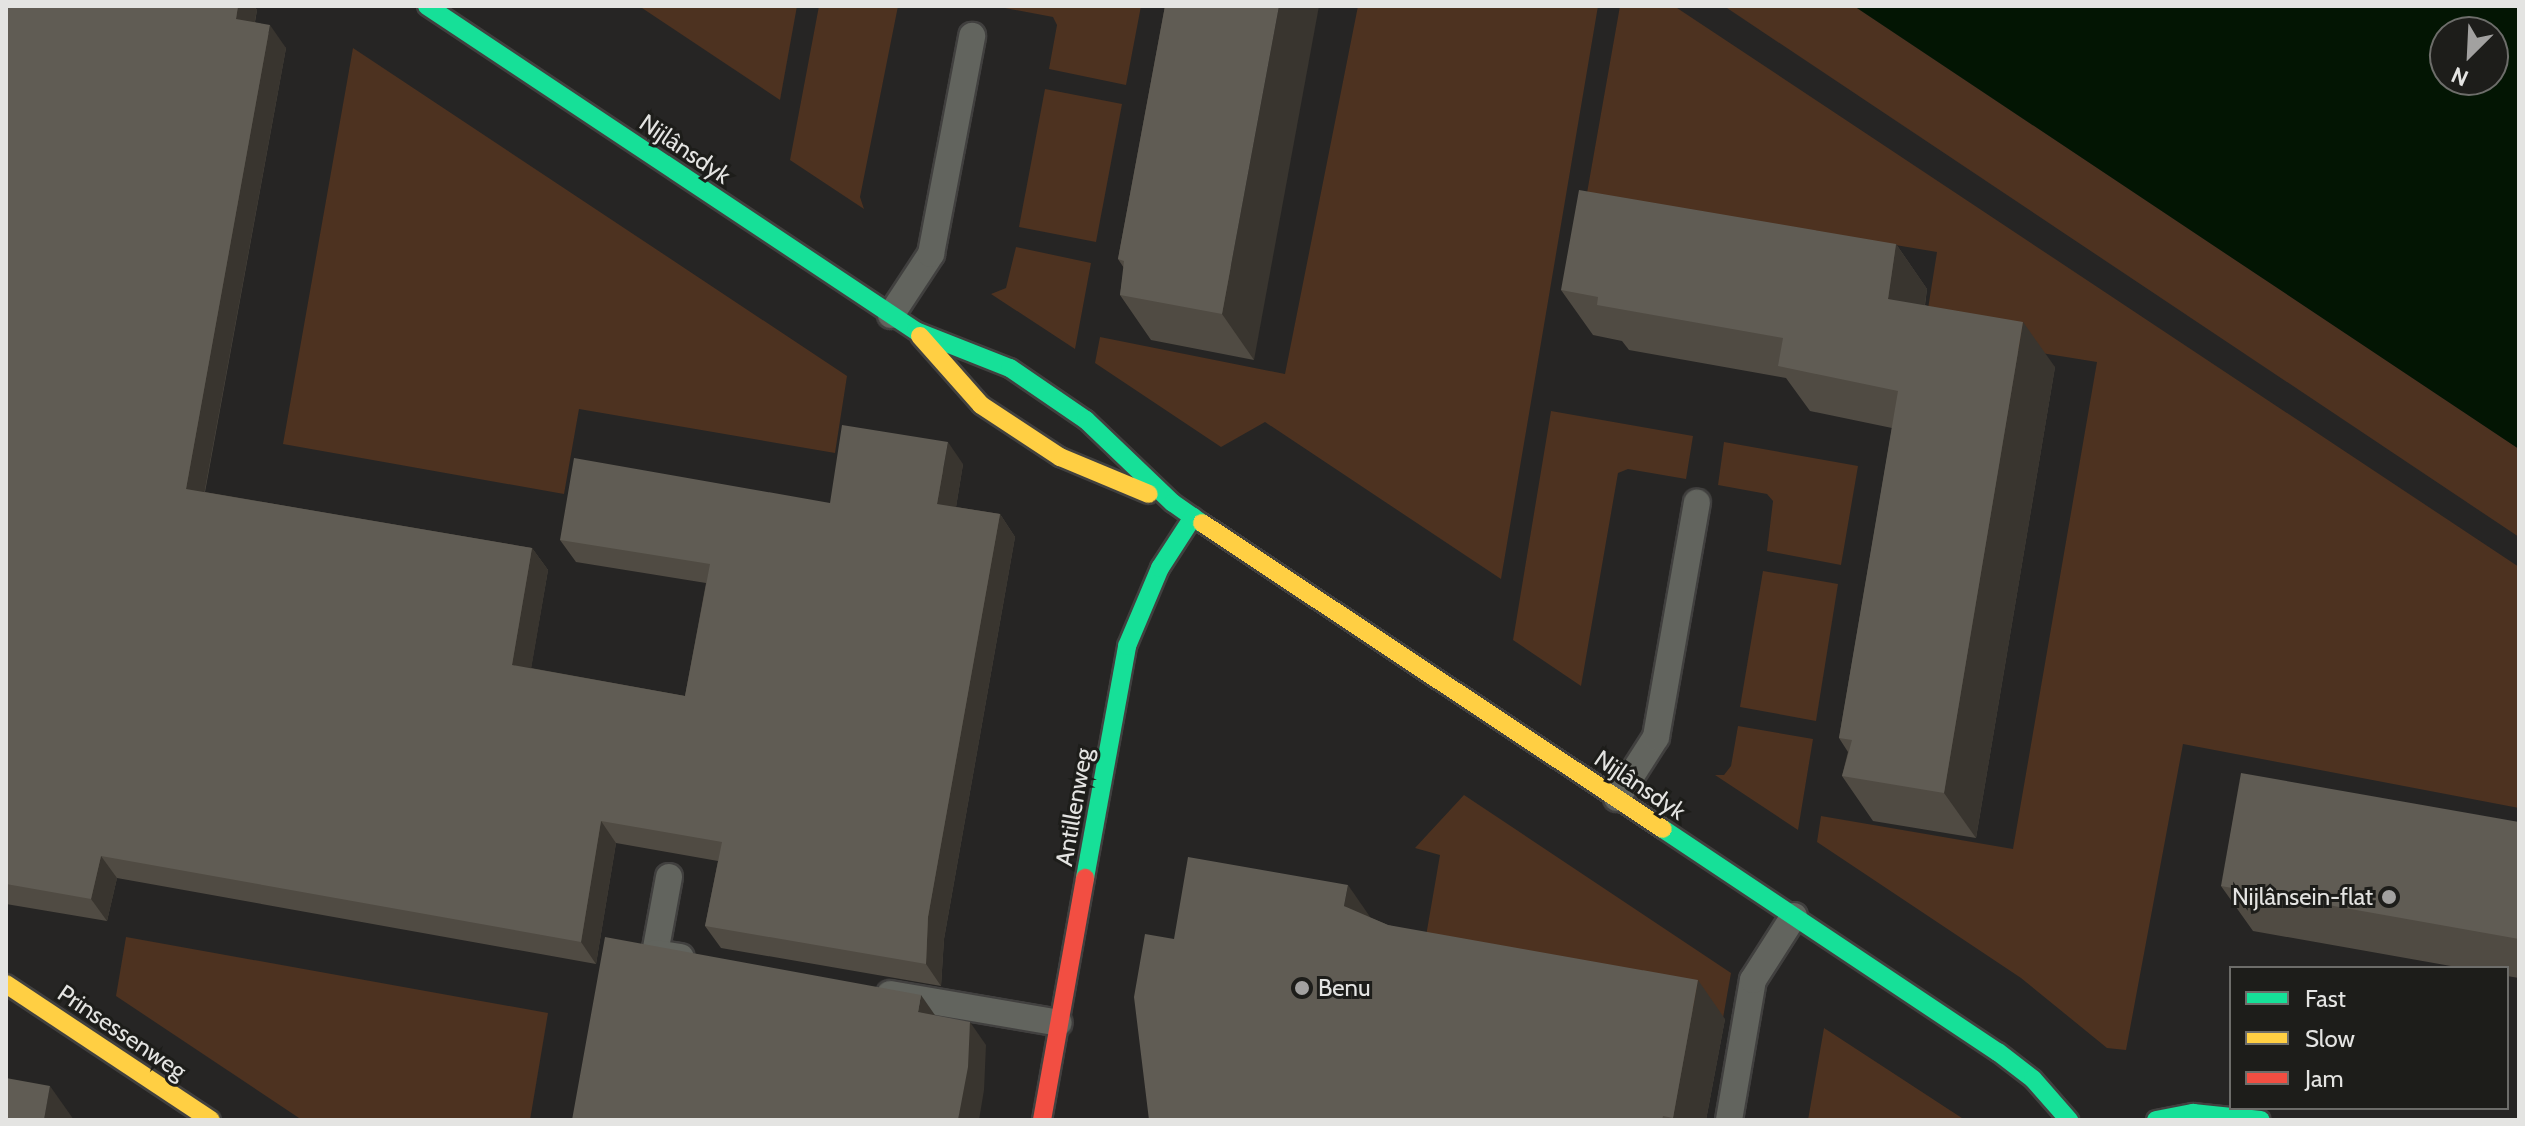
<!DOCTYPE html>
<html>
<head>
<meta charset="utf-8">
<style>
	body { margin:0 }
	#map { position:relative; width:2525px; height:1126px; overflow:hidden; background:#262524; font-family:Cabin,sans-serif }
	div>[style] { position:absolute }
	.green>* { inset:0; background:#4d3220 }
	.water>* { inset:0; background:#031503 }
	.roads { filter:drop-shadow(2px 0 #41403f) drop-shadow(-2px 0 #41403f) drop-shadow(0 2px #41403f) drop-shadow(0 -2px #41403f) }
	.lane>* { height:26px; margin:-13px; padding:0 13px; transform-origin:13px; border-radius:13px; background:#62645e }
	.fast>* { height:18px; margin:-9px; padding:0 9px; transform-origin:9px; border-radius:9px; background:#16e098 }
	.slow>* { height:18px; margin:-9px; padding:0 9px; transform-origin:9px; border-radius:9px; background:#ffcf43 }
	.jam>* { height:18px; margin:-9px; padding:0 9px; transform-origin:9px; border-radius:9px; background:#f24e42 }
	.wall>* { inset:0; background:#504b43 }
	.shaded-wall>* { inset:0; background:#39352f }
	.building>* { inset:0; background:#605c54 }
	.dots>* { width:22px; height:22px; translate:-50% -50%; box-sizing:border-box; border:4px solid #1d1d1a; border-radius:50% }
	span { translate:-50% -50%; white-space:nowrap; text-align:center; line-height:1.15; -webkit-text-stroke:6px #1d1d1a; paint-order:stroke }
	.street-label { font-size:24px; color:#e4e4e2 }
	.poi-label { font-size:24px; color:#e4e4e2 }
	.right { translate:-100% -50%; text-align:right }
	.left { translate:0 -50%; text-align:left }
	.frame { position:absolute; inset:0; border:8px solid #e4e4e2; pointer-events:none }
	.legend { position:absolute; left:2229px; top:966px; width:280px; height:144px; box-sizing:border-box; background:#1d1d1a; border:2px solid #6d6d6a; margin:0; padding:10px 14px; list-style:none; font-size:24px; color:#e4e4e2 }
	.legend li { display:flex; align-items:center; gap:16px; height:40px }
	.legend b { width:40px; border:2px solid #6d6d6a }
	.north { position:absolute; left:2429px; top:16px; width:80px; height:80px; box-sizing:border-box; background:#1d1d1a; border:2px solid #6d6d6a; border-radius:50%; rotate:204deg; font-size:22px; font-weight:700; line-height:32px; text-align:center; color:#e4e4e2 }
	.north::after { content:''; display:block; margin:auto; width:28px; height:36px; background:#a2a1a0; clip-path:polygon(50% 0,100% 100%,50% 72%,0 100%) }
</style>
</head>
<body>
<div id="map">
	<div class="green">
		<div style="clip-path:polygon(639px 6px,797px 6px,780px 100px)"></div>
		<div style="clip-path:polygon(819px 6px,898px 6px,860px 197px,864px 209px,790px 160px)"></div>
		<div style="clip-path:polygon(1141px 6px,1126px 85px,1049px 69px,1057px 25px,1053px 17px,1005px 8px)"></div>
		<div style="clip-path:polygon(1358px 6px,1598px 6px,1501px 579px,1265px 422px,1221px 447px,1095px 363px,1100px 337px,1285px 374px)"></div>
		<div style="clip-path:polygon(1620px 6px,1674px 6px,2519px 567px,2519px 808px,2183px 744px,2126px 1050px,2107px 1048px,2021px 978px,1817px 842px,1821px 816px,2013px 849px,2097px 362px,1924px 334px,1937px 252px,1587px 193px)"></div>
		<div style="clip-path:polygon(1724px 6px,1854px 6px,2519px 449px,2519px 537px)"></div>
		<div style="clip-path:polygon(353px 48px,847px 376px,835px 453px,579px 409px,564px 494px,283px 444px)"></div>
		<div style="clip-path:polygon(1045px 89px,1122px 104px,1096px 242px,1019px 227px)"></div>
		<div style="clip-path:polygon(1016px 247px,1091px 263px,1075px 349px,991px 294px,1006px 288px)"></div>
		<div style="clip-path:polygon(1551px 411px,1693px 436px,1686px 479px,1628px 469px,1618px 473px,1581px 686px,1513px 640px)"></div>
		<div style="clip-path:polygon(1724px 442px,1858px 466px,1841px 565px,1767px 551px,1773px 501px,1767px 494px,1718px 485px)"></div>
		<div style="clip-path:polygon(1763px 571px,1838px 584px,1816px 721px,1740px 707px)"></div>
		<div style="clip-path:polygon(1738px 726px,1813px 739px,1798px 830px,1715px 775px,1724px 775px,1731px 766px)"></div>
		<div style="clip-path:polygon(1464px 795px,1731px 973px,1723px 1018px,1421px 965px,1440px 855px,1415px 848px)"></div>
		<div style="clip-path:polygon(126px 937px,548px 1013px,530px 1120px,302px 1120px,116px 996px)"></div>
		<div style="clip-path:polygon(1824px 1028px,1945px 1107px,1965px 1120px,1808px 1120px)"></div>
	</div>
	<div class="water">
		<div style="clip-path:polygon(evenodd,1854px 6px,2519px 6px,2519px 449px,1854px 6px,2445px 32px,2493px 32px,2493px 80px,2445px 80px,2445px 32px)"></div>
	</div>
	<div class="roads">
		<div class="lane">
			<div style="left:891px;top:315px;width:73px;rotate:-56.7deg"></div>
			<div style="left:931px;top:254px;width:222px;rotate:-79.3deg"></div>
			<div style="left:1617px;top:798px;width:72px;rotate:-57.4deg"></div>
			<div style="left:1656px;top:737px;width:238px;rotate:-80.1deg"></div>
			<div style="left:669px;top:877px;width:77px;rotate:100.4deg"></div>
			<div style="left:655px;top:953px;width:26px;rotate:9deg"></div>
			<div style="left:890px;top:994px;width:171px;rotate:9.7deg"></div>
			<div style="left:1729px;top:1120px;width:142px;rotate:-80.3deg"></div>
			<div style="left:1753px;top:980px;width:76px;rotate:-57.4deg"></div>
		</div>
		<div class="fast">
			<div style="left:427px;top:6px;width:587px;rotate:33.61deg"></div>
			<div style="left:916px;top:331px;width:101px;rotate:21.5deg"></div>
			<div style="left:1010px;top:368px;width:92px;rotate:34.4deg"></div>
			<div style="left:1086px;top:420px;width:120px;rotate:43.7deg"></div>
			<div style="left:1173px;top:503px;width:35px;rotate:35deg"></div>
			<div style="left:1663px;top:829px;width:402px;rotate:33.7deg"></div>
			<div style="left:1998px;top:1052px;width:44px;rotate:37.6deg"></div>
			<div style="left:2033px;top:1079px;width:55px;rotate:48.7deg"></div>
			<div style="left:1085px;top:878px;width:236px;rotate:-79.7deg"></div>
			<div style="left:1127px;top:646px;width:85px;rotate:-67.1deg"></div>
			<div style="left:1160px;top:568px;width:61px;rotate:-57.1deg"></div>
			<div style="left:2156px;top:1120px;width:38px;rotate:-11deg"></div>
			<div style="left:2193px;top:1113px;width:68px;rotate:5.9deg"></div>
		</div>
		<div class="slow">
			<div style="left:920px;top:336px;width:92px;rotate:48.5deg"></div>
			<div style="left:981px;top:405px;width:95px;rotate:33.4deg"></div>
			<div style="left:1060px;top:457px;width:96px;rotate:22.6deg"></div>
			<div style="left:1202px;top:523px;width:553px;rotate:33.58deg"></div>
			<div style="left:6px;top:984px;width:246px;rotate:33.6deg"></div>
		</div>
		<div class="jam">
			<div style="left:1042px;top:1120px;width:246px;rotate:-79.9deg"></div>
		</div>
	</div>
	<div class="wall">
		<div style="clip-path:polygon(6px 6px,254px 6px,257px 10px,255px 22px,286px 48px,205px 492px,532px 548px,548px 570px,531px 668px,685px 696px,706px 583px,576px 562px,560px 540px,830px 503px,963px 464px,956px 507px,1000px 514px,1015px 537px,944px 939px,941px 986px,721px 948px,705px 926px,718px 861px,616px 843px,596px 964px,117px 878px,107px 921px,6px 904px)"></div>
		<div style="clip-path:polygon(1165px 6px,1254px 360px,1151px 340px,1120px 295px,1124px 268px,1118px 259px)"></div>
		<div style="clip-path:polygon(1896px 244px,1927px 289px,1925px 305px,2055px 367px,1976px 838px,1873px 821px,1842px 776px,1848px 752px,1839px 738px,1892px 428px,1810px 411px,1786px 378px,1629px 350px,1622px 341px,1593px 335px,1561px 290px)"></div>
		<div style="clip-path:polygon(2519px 822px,2519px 978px,2507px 976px,2507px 968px,2462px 968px,2253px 931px,2221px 886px)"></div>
		<div style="clip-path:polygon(1371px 918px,1388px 925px,1725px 1019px,1706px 1120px,1149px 1120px,1174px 939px)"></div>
	</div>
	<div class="shaded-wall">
		<div style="clip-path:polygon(238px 6px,254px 6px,257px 10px,251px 41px,236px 19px)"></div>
		<div style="clip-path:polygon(1279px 6px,1319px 6px,1254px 360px,1222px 314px)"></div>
		<div style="clip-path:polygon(270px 25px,286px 48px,201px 511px,186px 489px)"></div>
		<div style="clip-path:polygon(1896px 244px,1927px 289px,1919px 344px,1888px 299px)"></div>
		<div style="clip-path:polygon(2023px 322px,2055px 367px,1976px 838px,1944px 793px)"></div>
		<div style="clip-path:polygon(948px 442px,963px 464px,953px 526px,937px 504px)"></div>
		<div style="clip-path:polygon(1000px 514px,1015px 537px,944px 939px,941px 986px,926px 964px,928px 917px)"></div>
		<div style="clip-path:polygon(532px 548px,548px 570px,528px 687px,512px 665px)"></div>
		<div style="clip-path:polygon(601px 821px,616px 843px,596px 964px,581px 942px)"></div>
		<div style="clip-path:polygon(101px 856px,117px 878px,107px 921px,91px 899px)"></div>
		<div style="clip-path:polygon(1348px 885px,1375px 924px,1344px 906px)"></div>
		<div style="clip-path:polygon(1698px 980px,1725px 1019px,1706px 1120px,1674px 1120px,1673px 1118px)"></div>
		<div style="clip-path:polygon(921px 995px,937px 1018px,918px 1012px)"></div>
		<div style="clip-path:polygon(970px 1022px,986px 1045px,984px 1090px,979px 1120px,958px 1120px)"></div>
		<div style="clip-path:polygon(50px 1086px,74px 1120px,44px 1120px)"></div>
	</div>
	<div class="building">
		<div style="clip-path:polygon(6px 6px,238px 6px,236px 19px,270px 25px,186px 489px,532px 548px,512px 665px,685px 696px,710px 564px,560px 540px,574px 458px,830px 503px,842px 425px,948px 442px,937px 504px,1000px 514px,928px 917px,926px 964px,705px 926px,722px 842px,601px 821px,581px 942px,101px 856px,91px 899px,6px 884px)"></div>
		<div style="clip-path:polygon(1165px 6px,1279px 6px,1222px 314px,1120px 295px,1124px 261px,1118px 259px)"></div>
		<div style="clip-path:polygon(1579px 190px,1896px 244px,1888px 299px,2023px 322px,1944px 793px,1842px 776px,1852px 740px,1839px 738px,1898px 391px,1778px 366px,1783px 338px,1597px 305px,1598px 297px,1561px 290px)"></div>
		<div style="clip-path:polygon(2241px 773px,2519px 822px,2519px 939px,2221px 886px)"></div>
		<div style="clip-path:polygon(1188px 857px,1348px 885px,1344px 906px,1388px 925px,1698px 980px,1673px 1118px,1663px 1116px,1662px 1120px,1149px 1120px,1134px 997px,1145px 934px,1174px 939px)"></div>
		<div style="clip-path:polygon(605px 937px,921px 995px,918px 1012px,970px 1022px,968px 1067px,958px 1120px,572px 1120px)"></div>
		<div style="clip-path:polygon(6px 1078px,50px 1086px,44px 1120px,6px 1120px)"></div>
	</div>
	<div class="dots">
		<div style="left:2389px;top:897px;background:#a2a1a0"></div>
		<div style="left:1302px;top:988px;background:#a2a1a0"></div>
	</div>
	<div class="street-label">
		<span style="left:685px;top:149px;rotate:34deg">Nijlânsdyk</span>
		<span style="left:1640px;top:785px;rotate:34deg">Nijlânsdyk</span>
		<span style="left:1074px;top:807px;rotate:-80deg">Antillenweg</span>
		<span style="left:122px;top:1032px;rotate:34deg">Prinsessenweg</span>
	</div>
	<div class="poi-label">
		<span class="right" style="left:2373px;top:897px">Nijlânsein-flat</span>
		<span class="left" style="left:1318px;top:988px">Benu</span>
	</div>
	<div class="frame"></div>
	<ul class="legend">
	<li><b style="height:10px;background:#16e098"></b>Fast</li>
	<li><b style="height:10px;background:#ffcf43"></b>Slow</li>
	<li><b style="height:10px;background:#f24e42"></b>Jam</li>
	</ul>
	<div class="north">N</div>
</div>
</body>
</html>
